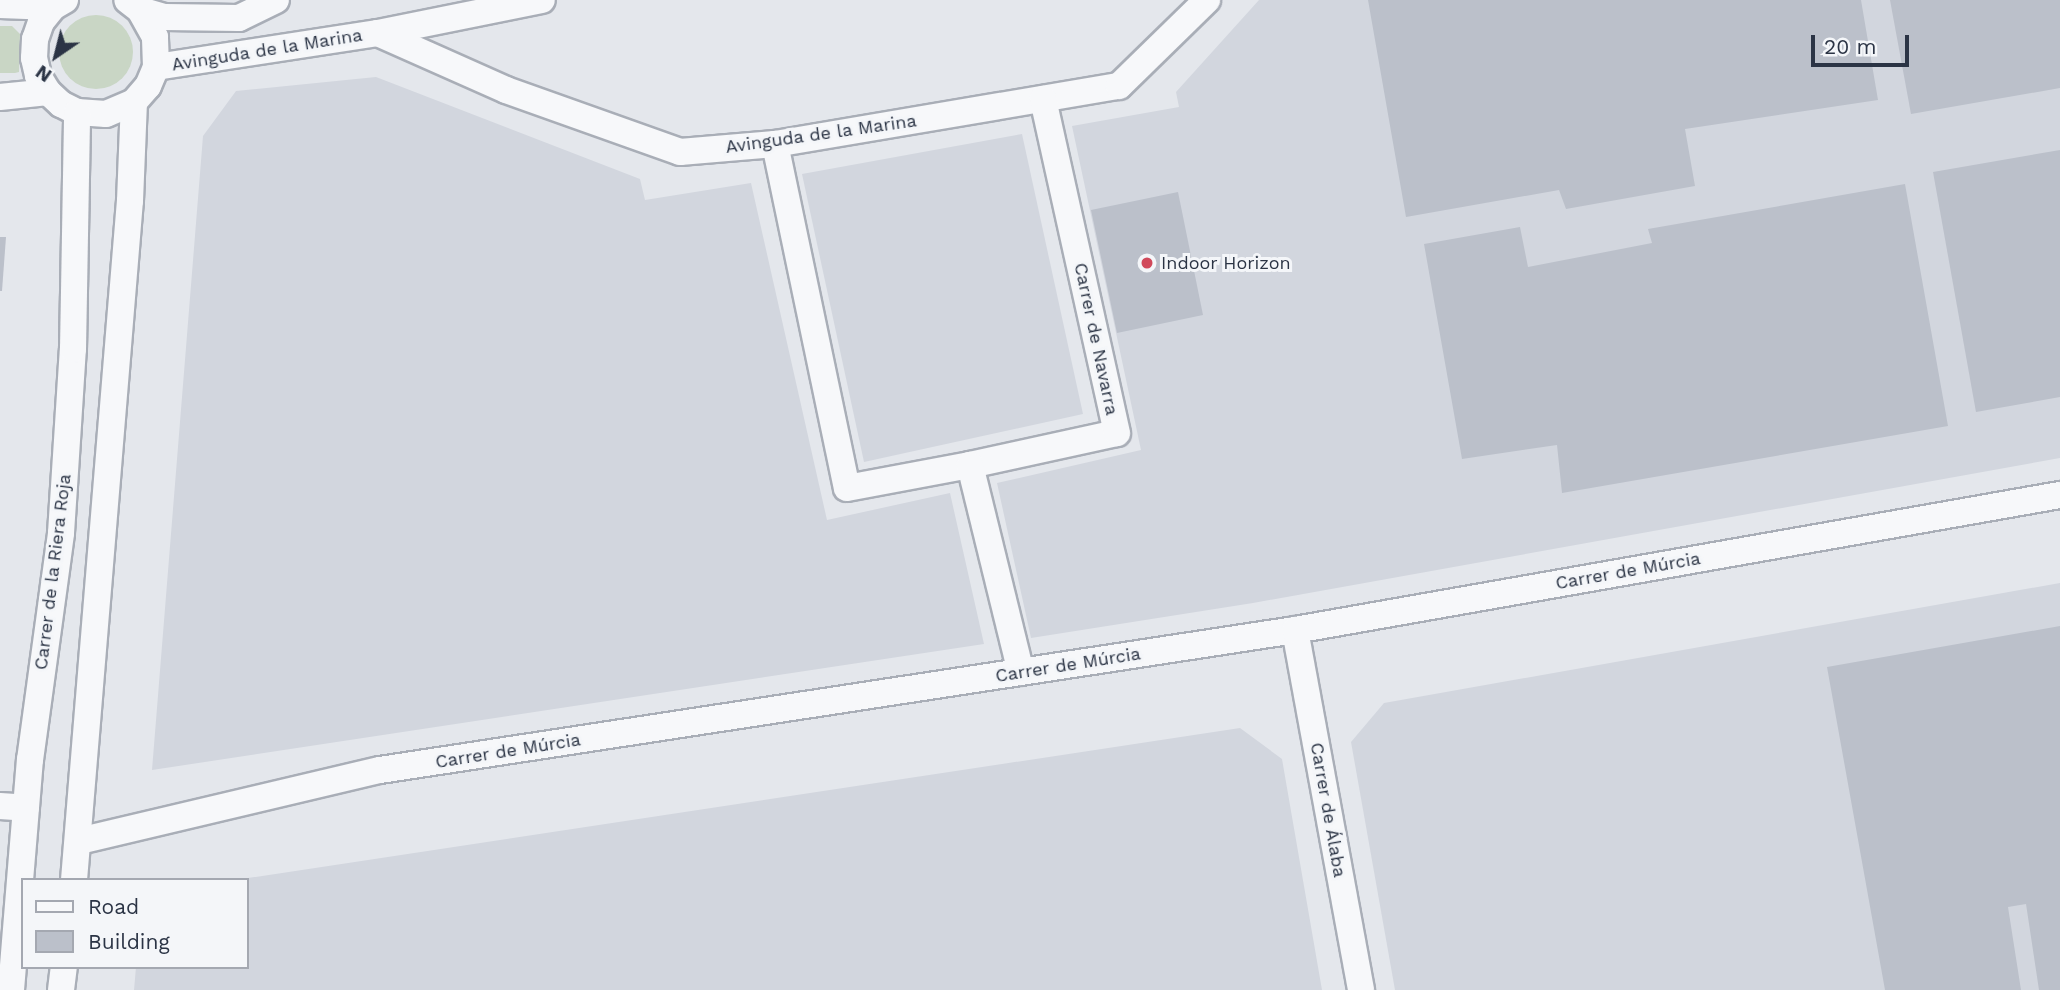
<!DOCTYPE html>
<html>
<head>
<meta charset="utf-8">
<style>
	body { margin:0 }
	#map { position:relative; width:2060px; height:990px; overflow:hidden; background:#e4e7ec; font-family:"Work Sans",sans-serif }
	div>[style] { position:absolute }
	.built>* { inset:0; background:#d2d6de }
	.green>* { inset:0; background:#c9d6c5 }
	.round { border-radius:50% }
	.building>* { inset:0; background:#bbc0ca }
	.roads { filter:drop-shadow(2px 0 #a9aeb7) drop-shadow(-2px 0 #a9aeb7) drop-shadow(0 2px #a9aeb7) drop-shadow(0 -2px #a9aeb7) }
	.minor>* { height:26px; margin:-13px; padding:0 13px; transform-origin:13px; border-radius:13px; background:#f7f8fa }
	.dots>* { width:19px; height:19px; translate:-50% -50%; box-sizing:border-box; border:4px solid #f4f6f9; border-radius:50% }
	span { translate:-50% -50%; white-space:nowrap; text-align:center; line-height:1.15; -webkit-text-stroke:6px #f4f6f9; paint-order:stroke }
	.street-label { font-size:18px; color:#2b3445 }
	.poi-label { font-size:18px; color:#2b3445 }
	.left { translate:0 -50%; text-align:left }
	.legend { position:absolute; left:21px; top:878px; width:228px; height:91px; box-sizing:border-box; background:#f4f6f9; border:2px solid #a4a8b1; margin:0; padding:9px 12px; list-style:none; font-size:21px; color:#2b3445 }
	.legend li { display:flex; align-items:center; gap:14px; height:35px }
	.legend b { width:35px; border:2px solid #a4a8b1 }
	.north { position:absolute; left:21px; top:21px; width:70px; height:70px; -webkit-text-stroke:5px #f4f6f9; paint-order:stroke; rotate:215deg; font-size:19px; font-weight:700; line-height:28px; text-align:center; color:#2b3445 }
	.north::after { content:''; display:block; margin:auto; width:24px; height:32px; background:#2b3445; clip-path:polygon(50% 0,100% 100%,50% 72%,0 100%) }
	.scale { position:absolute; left:1811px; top:35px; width:98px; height:32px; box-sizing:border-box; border:4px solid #2b3445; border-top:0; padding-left:9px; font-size:21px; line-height:24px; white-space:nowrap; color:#2b3445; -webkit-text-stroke:5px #f4f6f9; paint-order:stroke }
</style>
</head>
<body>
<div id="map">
	<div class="built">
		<div style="clip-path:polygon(1259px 0,2060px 0,2060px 458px,1253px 603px,1031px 638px,997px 483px,1141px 450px,1072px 126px,1179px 107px,1176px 92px)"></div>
		<div style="clip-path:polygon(376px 77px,640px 179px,645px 200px,751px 183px,827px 520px,950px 493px,984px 644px,152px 770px,203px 136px,236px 91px)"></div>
		<div style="clip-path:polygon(1022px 134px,1083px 414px,864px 462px,802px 174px)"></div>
		<div style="clip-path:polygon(2060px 583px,2060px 990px,1395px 990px,1351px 742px,1384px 703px)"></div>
		<div style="clip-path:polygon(1240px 728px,1282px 759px,1322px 990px,134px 990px,136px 967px,247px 967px,247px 880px,235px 880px)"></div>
	</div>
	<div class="green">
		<div class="round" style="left:59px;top:15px;width:74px;height:74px"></div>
		<div style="clip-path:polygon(0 26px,12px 26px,20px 34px,19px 72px,15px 73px,0 73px)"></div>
	</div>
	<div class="building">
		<div style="clip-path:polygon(1368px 0,1861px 0,1878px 100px,1685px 129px,1695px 186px,1566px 209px,1559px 190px,1406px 217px)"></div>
		<div style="clip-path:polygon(1890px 0,2060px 0,2060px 88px,1911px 114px)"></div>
		<div style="clip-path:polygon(2060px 150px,2060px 397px,1976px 412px,1933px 172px)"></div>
		<div style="clip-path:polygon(1905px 184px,1948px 426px,1562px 493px,1557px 445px,1462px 459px,1424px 244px,1520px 227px,1528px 267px,1652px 243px,1648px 229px)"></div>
		<div style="clip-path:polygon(1178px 192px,1203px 315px,1117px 333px,1091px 210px)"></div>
		<div style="clip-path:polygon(0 237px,6px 237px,2px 291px,0 291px)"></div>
		<div style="clip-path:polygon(2060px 626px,2060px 990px,2039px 990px,2026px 904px,2008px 907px,2021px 990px,1885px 990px,1827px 667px)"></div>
	</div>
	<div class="roads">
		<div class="minor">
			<div style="left:65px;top:0;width:14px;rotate:150deg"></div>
			<div style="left:53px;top:7px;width:19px;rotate:129deg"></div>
			<div style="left:41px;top:22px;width:18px;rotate:109deg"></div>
			<div style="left:35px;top:39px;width:19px;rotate:93deg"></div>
			<div style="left:34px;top:58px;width:18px;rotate:77deg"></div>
			<div style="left:38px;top:76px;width:19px;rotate:58deg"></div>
			<div style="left:48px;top:92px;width:18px;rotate:43deg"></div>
			<div style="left:61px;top:104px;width:18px;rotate:27deg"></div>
			<div style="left:77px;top:112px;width:29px;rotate:4deg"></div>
			<div style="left:106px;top:114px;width:30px;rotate:-23deg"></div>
			<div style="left:134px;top:102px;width:21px;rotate:-49deg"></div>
			<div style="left:148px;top:86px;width:21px;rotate:-67deg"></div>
			<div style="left:156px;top:67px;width:30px;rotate:-92deg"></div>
			<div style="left:155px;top:37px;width:31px;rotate:-119deg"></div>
			<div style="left:140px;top:10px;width:16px;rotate:-142deg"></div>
			<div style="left:0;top:5px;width:53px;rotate:2.2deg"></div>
			<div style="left:140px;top:10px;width:26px;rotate:16deg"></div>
			<div style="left:165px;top:17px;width:74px;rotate:0.8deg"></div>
			<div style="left:239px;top:18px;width:41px;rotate:-25.9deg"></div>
			<div style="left:378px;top:33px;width:140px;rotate:24deg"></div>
			<div style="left:506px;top:90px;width:185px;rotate:19.6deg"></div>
			<div style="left:680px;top:152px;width:95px;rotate:-4.8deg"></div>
			<div style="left:775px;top:144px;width:349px;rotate:-9.6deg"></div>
			<div style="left:1119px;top:86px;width:123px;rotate:-44.3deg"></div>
			<div style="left:156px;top:67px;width:225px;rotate:-8.7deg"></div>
			<div style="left:378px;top:33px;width:167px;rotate:-11.4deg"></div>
			<div style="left:0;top:97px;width:48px;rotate:-5.9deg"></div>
			<div style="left:775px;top:144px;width:351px;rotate:78.2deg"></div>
			<div style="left:847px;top:488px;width:125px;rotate:-10.6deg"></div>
			<div style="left:970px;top:465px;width:150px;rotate:-12.3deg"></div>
			<div style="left:1117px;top:433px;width:342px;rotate:-102.5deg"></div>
			<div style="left:970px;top:465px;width:213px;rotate:76.2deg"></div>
			<div style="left:1295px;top:630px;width:366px;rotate:79.6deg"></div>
			<div style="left:0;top:806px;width:26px;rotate:4deg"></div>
			<div style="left:79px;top:841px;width:309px;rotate:-13.3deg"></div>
			<div style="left:380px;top:770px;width:926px;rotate:-8.7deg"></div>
			<div style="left:1295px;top:630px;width:777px;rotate:-10.01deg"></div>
			<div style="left:74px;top:880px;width:681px;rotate:-85.29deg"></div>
			<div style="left:130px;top:201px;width:99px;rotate:-87.7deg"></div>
			<div style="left:11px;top:990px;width:231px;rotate:-85.3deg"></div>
			<div style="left:30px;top:760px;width:229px;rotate:-82.2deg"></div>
			<div style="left:61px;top:533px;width:184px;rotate:-86.3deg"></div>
			<div style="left:73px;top:349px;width:237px;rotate:-89deg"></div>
			<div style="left:61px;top:990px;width:23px;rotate:-83deg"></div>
		</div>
	</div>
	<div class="dots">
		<div style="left:1147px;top:263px;background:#d1495b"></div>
	</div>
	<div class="street-label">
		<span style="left:267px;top:50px;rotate:-9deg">Avinguda de la Marina</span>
		<span style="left:821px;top:134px;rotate:-8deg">Avinguda de la Marina</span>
		<span style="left:1096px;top:339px;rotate:78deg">Carrer de Navarra</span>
		<span style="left:1628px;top:571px;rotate:-10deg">Carrer de Múrcia</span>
		<span style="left:53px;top:572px;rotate:-83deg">Carrer de la Riera Roja</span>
		<span style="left:1068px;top:665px;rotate:-9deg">Carrer de Múrcia</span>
		<span style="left:508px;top:751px;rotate:-9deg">Carrer de Múrcia</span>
		<span style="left:1328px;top:810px;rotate:80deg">Carrer de Álaba</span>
	</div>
	<div class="poi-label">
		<span class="left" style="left:1161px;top:263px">Indoor Horizon</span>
	</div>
	<ul class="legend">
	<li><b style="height:9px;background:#f7f8fa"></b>Road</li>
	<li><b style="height:19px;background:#bbc0ca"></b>Building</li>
	</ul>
	<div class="north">N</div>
	<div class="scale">20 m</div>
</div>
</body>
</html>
